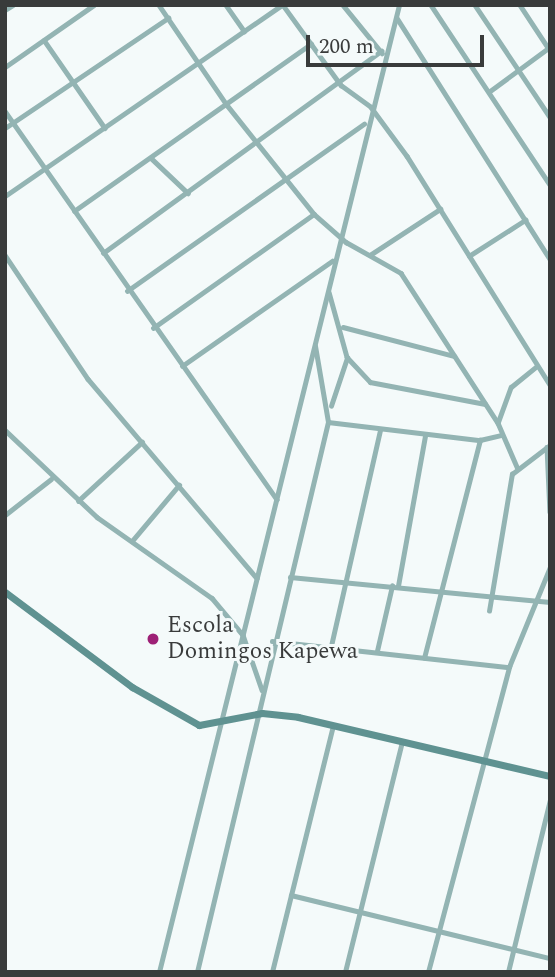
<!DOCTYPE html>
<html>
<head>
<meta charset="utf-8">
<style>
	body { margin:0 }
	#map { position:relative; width:555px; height:977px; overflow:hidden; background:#f4fafa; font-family:Spectral,serif }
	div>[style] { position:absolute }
	.street>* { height:4.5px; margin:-2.25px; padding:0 2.25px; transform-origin:2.25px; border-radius:2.25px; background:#93b4b3 }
	.secondary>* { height:7px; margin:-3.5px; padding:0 3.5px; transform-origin:3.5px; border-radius:3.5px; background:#5f9291 }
	.dots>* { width:19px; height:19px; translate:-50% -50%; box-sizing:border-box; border:4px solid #f4fafa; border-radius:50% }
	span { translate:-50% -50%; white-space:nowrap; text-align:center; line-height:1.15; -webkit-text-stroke:6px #f4fafa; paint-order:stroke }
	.poi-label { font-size:23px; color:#393b3b }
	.left { translate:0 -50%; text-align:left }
	.frame { position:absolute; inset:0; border:7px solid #393b3b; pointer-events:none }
	.scale { position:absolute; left:306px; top:35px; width:178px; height:32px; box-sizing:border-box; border:4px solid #393b3b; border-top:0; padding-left:9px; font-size:21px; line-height:24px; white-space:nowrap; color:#393b3b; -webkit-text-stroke:5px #f4fafa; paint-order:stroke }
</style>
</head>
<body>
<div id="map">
	<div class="street">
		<div style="left:159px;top:5px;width:121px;rotate:55.8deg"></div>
		<div style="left:227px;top:105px;width:139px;rotate:51.4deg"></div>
		<div style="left:314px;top:214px;width:43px;rotate:41.2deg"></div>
		<div style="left:346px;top:242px;width:63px;rotate:29.4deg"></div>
		<div style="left:401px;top:273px;width:179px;rotate:57.1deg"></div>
		<div style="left:498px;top:423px;width:48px;rotate:66.6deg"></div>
		<div style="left:226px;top:5px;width:32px;rotate:55deg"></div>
		<div style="left:283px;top:5px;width:99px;rotate:54.1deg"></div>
		<div style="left:341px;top:85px;width:37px;rotate:36deg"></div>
		<div style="left:371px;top:107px;width:61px;rotate:53.7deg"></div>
		<div style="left:407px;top:156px;width:270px;rotate:58deg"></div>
		<div style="left:343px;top:5px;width:62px;rotate:50.9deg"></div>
		<div style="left:431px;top:5px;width:216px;rotate:56.5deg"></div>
		<div style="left:475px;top:5px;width:135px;rotate:56.2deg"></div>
		<div style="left:520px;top:5px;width:53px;rotate:56.6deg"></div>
		<div style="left:5px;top:10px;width:9px;rotate:-32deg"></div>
		<div style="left:397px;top:18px;width:285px;rotate:57.6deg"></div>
		<div style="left:44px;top:40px;width:107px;rotate:55.3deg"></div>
		<div style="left:5px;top:67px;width:108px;rotate:-34.9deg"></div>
		<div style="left:490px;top:91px;width:74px;rotate:-36.3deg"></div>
		<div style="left:5px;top:111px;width:474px;rotate:55deg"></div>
		<div style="left:5px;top:128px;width:197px;rotate:-34deg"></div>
		<div style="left:151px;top:158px;width:51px;rotate:43.4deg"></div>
		<div style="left:5px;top:196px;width:336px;rotate:-34.6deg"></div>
		<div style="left:74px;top:211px;width:290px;rotate:-35.2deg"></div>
		<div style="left:103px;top:253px;width:344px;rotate:-36deg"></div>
		<div style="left:5px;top:255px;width:149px;rotate:56.2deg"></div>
		<div style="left:88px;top:379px;width:261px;rotate:49.7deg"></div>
		<div style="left:370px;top:255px;width:84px;rotate:-33.3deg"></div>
		<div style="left:469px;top:256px;width:67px;rotate:-32.7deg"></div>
		<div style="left:127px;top:291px;width:290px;rotate:-35.2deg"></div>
		<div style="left:329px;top:292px;width:67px;rotate:74.5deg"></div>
		<div style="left:347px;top:357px;width:34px;rotate:47deg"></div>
		<div style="left:370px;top:382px;width:117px;rotate:10.8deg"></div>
		<div style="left:343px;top:327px;width:115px;rotate:14.6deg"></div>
		<div style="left:153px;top:328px;width:197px;rotate:-35.3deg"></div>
		<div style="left:182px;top:366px;width:183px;rotate:-35deg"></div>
		<div style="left:331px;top:406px;width:51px;rotate:-71.6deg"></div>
		<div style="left:328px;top:422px;width:153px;rotate:6.8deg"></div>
		<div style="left:480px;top:440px;width:22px;rotate:-13deg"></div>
		<div style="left:498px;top:422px;width:37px;rotate:-70deg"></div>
		<div style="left:511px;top:387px;width:33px;rotate:-39deg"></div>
		<div style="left:5px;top:430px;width:127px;rotate:43.4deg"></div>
		<div style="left:97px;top:517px;width:141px;rotate:35.2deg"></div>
		<div style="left:212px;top:598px;width:48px;rotate:50deg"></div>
		<div style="left:243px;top:635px;width:58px;rotate:70.9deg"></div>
		<div style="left:547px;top:447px;width:65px;rotate:87.4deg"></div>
		<div style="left:78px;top:501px;width:87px;rotate:-42.7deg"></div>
		<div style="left:5px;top:515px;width:58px;rotate:-38deg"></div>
		<div style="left:132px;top:541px;width:73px;rotate:-50deg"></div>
		<div style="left:290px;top:577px;width:261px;rotate:5.5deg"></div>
		<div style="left:398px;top:586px;width:152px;rotate:-79.8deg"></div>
		<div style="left:489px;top:611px;width:139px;rotate:-80.5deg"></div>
		<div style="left:512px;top:474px;width:48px;rotate:-37.3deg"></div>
		<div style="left:272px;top:641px;width:238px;rotate:6.3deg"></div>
		<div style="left:331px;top:646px;width:221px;rotate:-77.2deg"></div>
		<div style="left:377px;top:651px;width:67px;rotate:-77deg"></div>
		<div style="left:424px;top:658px;width:225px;rotate:-75.6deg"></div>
		<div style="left:291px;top:895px;width:267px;rotate:13.7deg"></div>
		<div style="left:159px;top:972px;width:996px;rotate:-76.06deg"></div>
		<div style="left:197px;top:972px;width:565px;rotate:-76.6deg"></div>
		<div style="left:328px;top:422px;width:77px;rotate:-99.7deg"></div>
		<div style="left:272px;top:972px;width:254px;rotate:-76.1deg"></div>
		<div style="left:345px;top:972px;width:237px;rotate:-76.1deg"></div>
		<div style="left:428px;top:972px;width:316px;rotate:-75.1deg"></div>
		<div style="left:509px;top:667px;width:108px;rotate:-67.7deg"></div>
		<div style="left:508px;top:972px;width:177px;rotate:-76.3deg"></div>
	</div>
	<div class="secondary">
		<div style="left:5px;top:592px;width:159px;rotate:36.8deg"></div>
		<div style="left:132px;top:687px;width:77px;rotate:29.6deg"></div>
		<div style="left:199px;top:725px;width:64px;rotate:-10.8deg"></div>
		<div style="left:262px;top:713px;width:36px;rotate:6deg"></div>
		<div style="left:298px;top:717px;width:259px;rotate:13.2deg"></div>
	</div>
	<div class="dots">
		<div style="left:153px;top:639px;background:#9d2076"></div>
	</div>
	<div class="poi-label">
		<span class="left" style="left:167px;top:639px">Escola<br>Domingos Kapewa</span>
	</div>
	<div class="frame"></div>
	<div class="scale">200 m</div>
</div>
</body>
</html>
